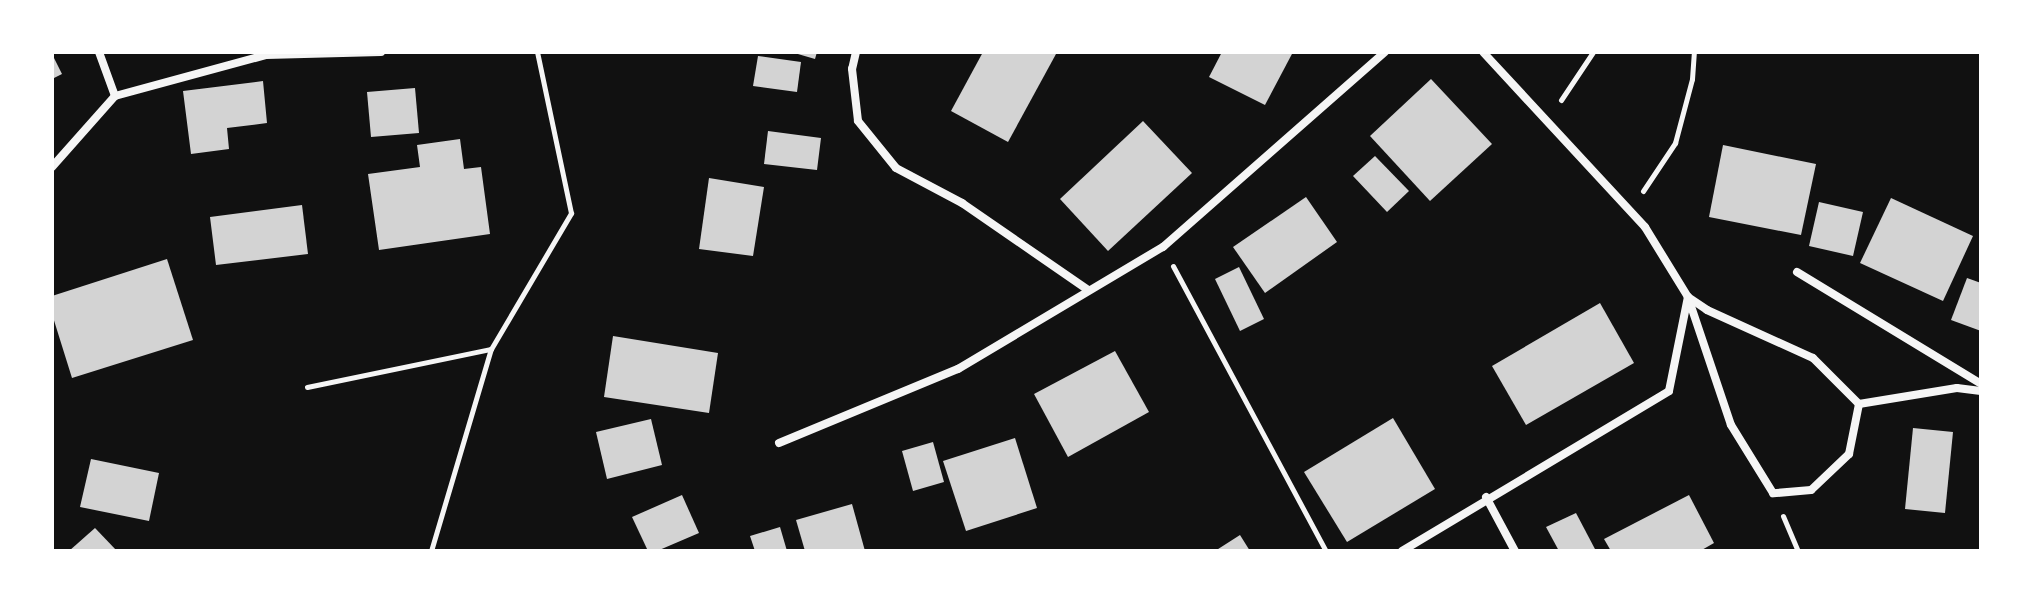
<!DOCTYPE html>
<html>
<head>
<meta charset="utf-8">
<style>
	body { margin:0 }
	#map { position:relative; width:2033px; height:603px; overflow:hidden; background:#111; font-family:Karla,sans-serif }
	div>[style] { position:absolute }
	.building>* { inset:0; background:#d3d3d3 }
	.path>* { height:5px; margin:-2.5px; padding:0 2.5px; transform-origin:2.5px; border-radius:2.5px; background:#f5f5f5 }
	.minor>* { height:8px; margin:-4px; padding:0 4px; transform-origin:4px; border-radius:4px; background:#f5f5f5 }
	span { translate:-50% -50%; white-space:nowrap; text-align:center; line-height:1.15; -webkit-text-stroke:8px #fff; paint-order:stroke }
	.frame { position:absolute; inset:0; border:54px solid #fff; pointer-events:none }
</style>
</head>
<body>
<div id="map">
	<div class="building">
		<div style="clip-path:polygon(791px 52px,817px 52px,815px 59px)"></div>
		<div style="clip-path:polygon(983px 52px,1056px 54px,1008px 142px,951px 111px)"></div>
		<div style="clip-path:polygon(1222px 52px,1293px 52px,1265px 105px,1209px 77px)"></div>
		<div style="clip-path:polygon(52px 54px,62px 74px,52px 79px)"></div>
		<div style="clip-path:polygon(758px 56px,801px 62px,797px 92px,753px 86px)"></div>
		<div style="clip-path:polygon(1431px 79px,1492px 144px,1430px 201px,1370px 136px)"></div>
		<div style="clip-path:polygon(263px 81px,267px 123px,227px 128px,229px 149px,191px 154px,183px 91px)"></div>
		<div style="clip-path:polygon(415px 88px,419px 133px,371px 137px,367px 92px)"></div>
		<div style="clip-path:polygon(1143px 121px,1192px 173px,1108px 251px,1060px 199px)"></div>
		<div style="clip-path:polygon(768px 131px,821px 138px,817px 170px,764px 164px)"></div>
		<div style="clip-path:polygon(460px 139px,464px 169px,481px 167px,490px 234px,379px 250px,368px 174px,420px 167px,417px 145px)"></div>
		<div style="clip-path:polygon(1723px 145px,1816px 164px,1801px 235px,1709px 217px)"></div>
		<div style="clip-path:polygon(1375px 156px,1409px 191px,1387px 212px,1353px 176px)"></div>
		<div style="clip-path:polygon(709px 178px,764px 187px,753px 256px,699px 249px)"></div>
		<div style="clip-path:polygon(1306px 197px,1337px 242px,1265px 293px,1233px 247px)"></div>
		<div style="clip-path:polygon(1891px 198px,1973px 236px,1943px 301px,1860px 263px)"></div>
		<div style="clip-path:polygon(1819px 202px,1863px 212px,1853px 256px,1809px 246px)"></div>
		<div style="clip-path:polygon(302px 205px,308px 254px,216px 265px,210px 217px)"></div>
		<div style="clip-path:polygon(167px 259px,193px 340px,72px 378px,52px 314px,52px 296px)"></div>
		<div style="clip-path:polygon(1239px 267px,1264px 319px,1240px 331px,1215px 279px)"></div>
		<div style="clip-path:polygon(1967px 278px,1981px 283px,1981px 331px,1951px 320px)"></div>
		<div style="clip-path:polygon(1600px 303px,1634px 363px,1526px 425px,1492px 366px)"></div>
		<div style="clip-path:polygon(613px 336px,718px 353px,709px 413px,604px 397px)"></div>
		<div style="clip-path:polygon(1115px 351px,1149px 412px,1068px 457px,1034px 394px)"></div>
		<div style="clip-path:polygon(1393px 418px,1435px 489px,1347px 542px,1304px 472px)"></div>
		<div style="clip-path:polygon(651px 419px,662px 465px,607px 479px,596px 432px)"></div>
		<div style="clip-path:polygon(1913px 428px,1953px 432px,1945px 513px,1905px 509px)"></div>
		<div style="clip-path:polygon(1015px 438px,1037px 508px,966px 531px,943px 461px)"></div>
		<div style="clip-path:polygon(933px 442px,944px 482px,913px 491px,902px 451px)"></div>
		<div style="clip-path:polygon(91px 459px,159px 473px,149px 521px,80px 507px)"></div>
		<div style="clip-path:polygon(682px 495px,699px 533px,657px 551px,648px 551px,632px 517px)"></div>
		<div style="clip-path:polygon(1689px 495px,1714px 543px,1700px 551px,1611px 551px,1604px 539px)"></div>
		<div style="clip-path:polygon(852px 504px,865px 551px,805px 551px,796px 520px)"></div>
		<div style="clip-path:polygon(1576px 513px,1596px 551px,1559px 551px,1546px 527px)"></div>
		<div style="clip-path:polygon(780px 527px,787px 551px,755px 551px,750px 536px)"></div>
		<div style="clip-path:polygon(95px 528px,117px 551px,69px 551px)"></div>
		<div style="clip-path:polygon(1240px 535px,1250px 551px,1215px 551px)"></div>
	</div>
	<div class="path">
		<div style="left:1561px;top:100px;width:58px;rotate:-56.3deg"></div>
		<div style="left:1643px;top:191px;width:58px;rotate:-56.3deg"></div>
		<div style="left:1675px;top:143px;width:66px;rotate:-75.1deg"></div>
		<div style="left:1692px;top:79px;width:27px;rotate:-86deg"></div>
		<div style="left:1173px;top:266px;width:323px;rotate:61.8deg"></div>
		<div style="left:307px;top:387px;width:188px;rotate:-11.7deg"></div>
		<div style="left:1783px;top:516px;width:38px;rotate:67deg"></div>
		<div style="left:431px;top:551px;width:211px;rotate:-73.5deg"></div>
		<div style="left:491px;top:349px;width:158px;rotate:-59.5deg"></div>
		<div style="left:571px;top:213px;width:165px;rotate:-101.9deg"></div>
	</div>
	<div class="minor">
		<div style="left:856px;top:52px;width:17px;rotate:103deg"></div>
		<div style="left:852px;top:69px;width:52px;rotate:83.4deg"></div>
		<div style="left:858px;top:121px;width:60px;rotate:51deg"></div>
		<div style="left:896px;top:168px;width:75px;rotate:27.9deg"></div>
		<div style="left:962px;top:203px;width:153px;rotate:34.6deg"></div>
		<div style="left:115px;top:96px;width:156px;rotate:-15.2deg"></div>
		<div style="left:266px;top:55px;width:115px;rotate:-1.5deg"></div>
		<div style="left:52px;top:167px;width:95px;rotate:-48.4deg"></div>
		<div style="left:115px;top:96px;width:47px;rotate:-110deg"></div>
		<div style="left:1797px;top:272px;width:215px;rotate:31.3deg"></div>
		<div style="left:1688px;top:297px;width:23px;rotate:34deg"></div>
		<div style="left:1707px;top:310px;width:116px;rotate:24.4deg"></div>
		<div style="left:1813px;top:358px;width:65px;rotate:45deg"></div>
		<div style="left:1859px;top:404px;width:51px;rotate:101.3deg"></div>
		<div style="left:1849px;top:454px;width:52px;rotate:136.5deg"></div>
		<div style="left:1811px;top:490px;width:38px;rotate:175deg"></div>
		<div style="left:1773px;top:493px;width:80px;rotate:-121.7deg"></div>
		<div style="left:1731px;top:425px;width:135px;rotate:-108.6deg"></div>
		<div style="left:1859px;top:404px;width:99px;rotate:-9.3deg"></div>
		<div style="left:1957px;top:388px;width:24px;rotate:7deg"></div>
		<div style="left:779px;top:443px;width:194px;rotate:-22.5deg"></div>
		<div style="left:958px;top:369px;width:239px;rotate:-30.8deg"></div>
		<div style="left:1163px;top:247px;width:295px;rotate:-41.3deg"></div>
		<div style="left:1486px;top:497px;width:61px;rotate:61.8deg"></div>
		<div style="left:1402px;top:551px;width:311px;rotate:-30.9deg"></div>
		<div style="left:1669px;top:391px;width:96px;rotate:-78.6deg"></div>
		<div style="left:1688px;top:297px;width:82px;rotate:-121.6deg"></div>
		<div style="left:1645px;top:227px;width:238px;rotate:-132.8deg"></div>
	</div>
	<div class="frame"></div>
</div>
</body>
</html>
